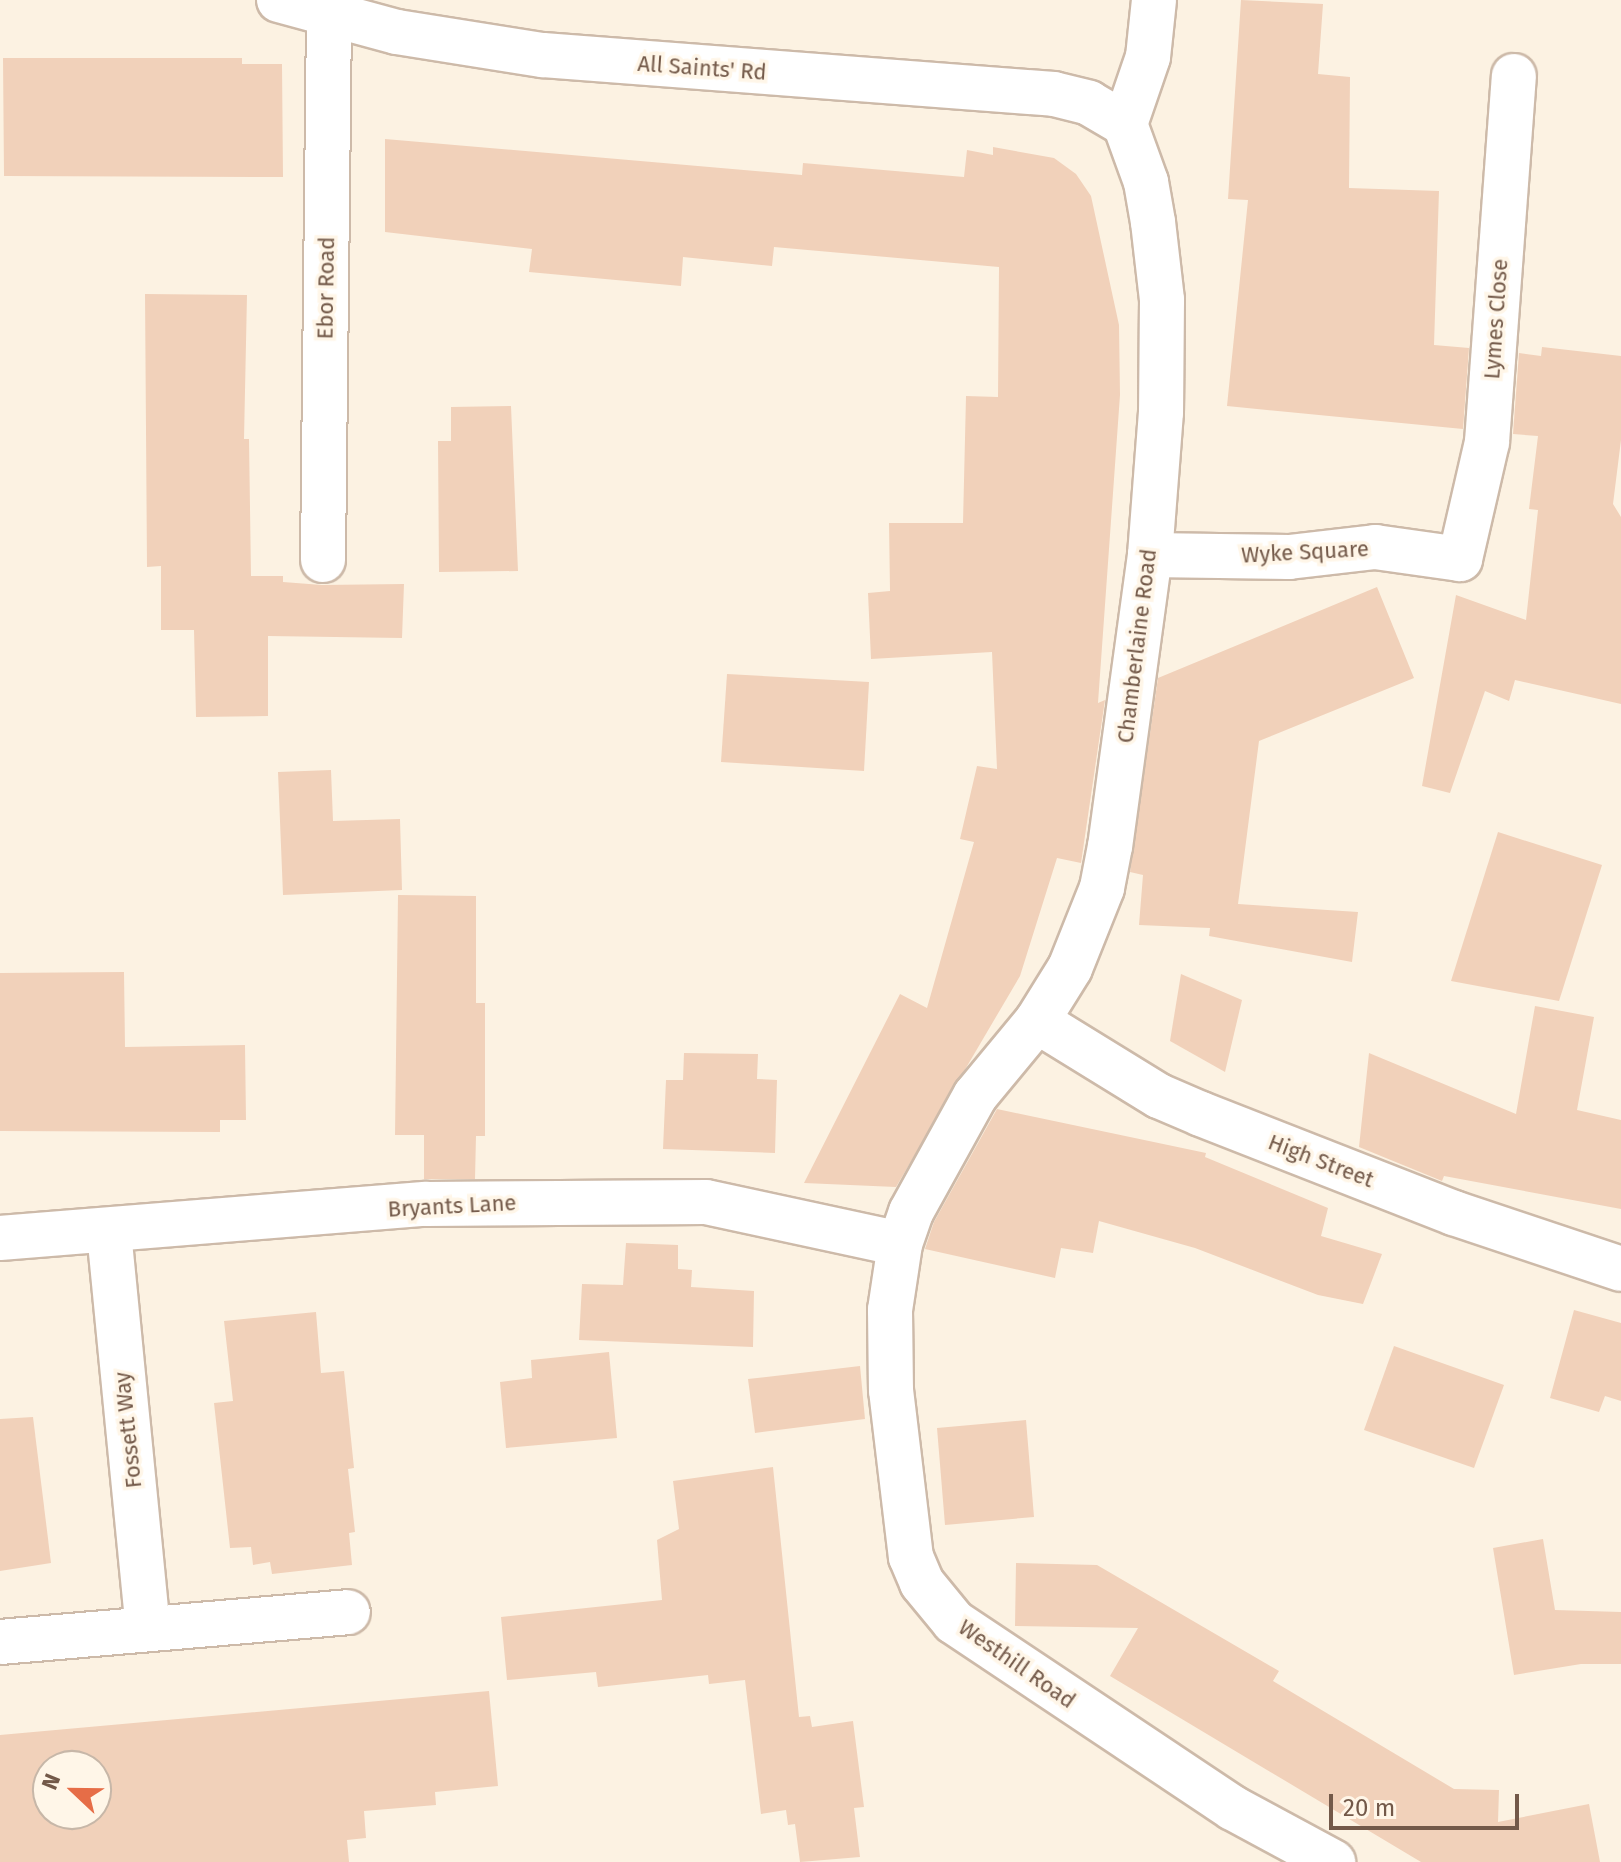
<!DOCTYPE html>
<html>
<head>
<meta charset="utf-8">
<style>
	body { margin:0 }
	#map { position:relative; width:1621px; height:1862px; overflow:hidden; background:#fcf2e2; font-family:"Fira Sans",sans-serif }
	div>[style] { position:absolute }
	.building>* { inset:0; background:#f1d1ba }
	.roads { filter:drop-shadow(2px 0 #cdbaa9) drop-shadow(-2px 0 #cdbaa9) drop-shadow(0 2px #cdbaa9) drop-shadow(0 -2px #cdbaa9) }
	.street>* { height:44px; margin:-22px; padding:0 22px; transform-origin:22px; border-radius:22px; background:#fff }
	span { translate:-50% -50%; white-space:nowrap; text-align:center; line-height:1.15; -webkit-text-stroke:7px #fff6e8; paint-order:stroke }
	.street-label { font-size:22px; color:#735949 }
	.north { position:absolute; left:32px; top:1750px; width:80px; height:80px; box-sizing:border-box; background:#fff6e8; border:2px solid #c7b7a8; border-radius:50%; rotate:292deg; font-size:22px; font-weight:700; line-height:32px; text-align:center; color:#735949 }
	.north::after { content:''; display:block; margin:auto; width:28px; height:36px; background:#e66d47; clip-path:polygon(50% 0,100% 100%,50% 72%,0 100%) }
	.scale { position:absolute; left:1329px; top:1794px; width:190px; height:36px; box-sizing:border-box; border:4px solid #735949; border-top:0; padding-left:10px; font-size:24px; line-height:28px; white-space:nowrap; color:#735949; -webkit-text-stroke:6px #fff6e8; paint-order:stroke }
</style>
</head>
<body>
<div id="map">
	<div class="building">
		<div style="clip-path:polygon(1241px 0,1323px 4px,1318px 74px,1350px 77px,1349px 188px,1439px 191px,1434px 345px,1469px 348px,1463px 429px,1227px 406px,1248px 200px,1228px 199px)"></div>
		<div style="clip-path:polygon(3px 58px,242px 58px,242px 64px,282px 64px,283px 177px,4px 176px)"></div>
		<div style="clip-path:polygon(385px 139px,802px 175px,803px 163px,964px 177px,967px 150px,993px 155px,993px 147px,1054px 158px,1076px 174px,1091px 196px,1119px 325px,1120px 395px,1098px 703px,1105px 700px,1081px 863px,1057px 858px,1020px 976px,896px 1187px,804px 1183px,900px 994px,927px 1008px,974px 842px,960px 839px,977px 766px,997px 769px,992px 652px,871px 659px,868px 593px,890px 591px,889px 523px,963px 523px,966px 396px,998px 397px,999px 267px,774px 247px,772px 266px,683px 257px,681px 286px,529px 272px,532px 249px,385px 232px)"></div>
		<div style="clip-path:polygon(145px 294px,247px 295px,244px 439px,249px 439px,251px 576px,283px 576px,283px 582px,322px 585px,404px 584px,402px 638px,268px 636px,268px 716px,196px 717px,194px 630px,161px 630px,161px 566px,147px 567px)"></div>
		<div style="clip-path:polygon(1542px 347px,1621px 356px,1621px 440px,1613px 504px,1621px 517px,1621px 704px,1515px 680px,1509px 701px,1485px 691px,1450px 793px,1422px 786px,1456px 595px,1526px 620px,1538px 510px,1529px 509px,1538px 436px,1513px 434px,1519px 353px,1541px 356px)"></div>
		<div style="clip-path:polygon(511px 406px,518px 571px,439px 572px,438px 441px,451px 441px,451px 407px)"></div>
		<div style="clip-path:polygon(1377px 587px,1414px 678px,1259px 741px,1238px 904px,1358px 912px,1352px 962px,1209px 936px,1210px 928px,1139px 925px,1143px 875px,1130px 872px,1158px 678px)"></div>
		<div style="clip-path:polygon(727px 674px,869px 682px,864px 771px,721px 762px)"></div>
		<div style="clip-path:polygon(331px 770px,333px 821px,400px 819px,402px 890px,283px 895px,278px 772px)"></div>
		<div style="clip-path:polygon(1498px 832px,1602px 865px,1559px 1001px,1451px 981px)"></div>
		<div style="clip-path:polygon(398px 895px,476px 896px,476px 1003px,485px 1003px,485px 1136px,476px 1136px,475px 1179px,424px 1179px,424px 1135px,395px 1135px)"></div>
		<div style="clip-path:polygon(124px 972px,125px 1047px,245px 1045px,246px 1120px,220px 1120px,220px 1132px,0 1131px,0 973px)"></div>
		<div style="clip-path:polygon(1181px 974px,1242px 1000px,1225px 1072px,1170px 1041px)"></div>
		<div style="clip-path:polygon(1535px 1006px,1594px 1017px,1577px 1110px,1621px 1120px,1621px 1209px,1444px 1176px,1442px 1181px,1359px 1147px,1369px 1053px,1516px 1114px)"></div>
		<div style="clip-path:polygon(684px 1053px,758px 1054px,757px 1079px,777px 1080px,775px 1153px,663px 1149px,666px 1080px,683px 1080px)"></div>
		<div style="clip-path:polygon(997px 1109px,1206px 1153px,1205px 1157px,1328px 1208px,1321px 1236px,1382px 1254px,1363px 1304px,1318px 1295px,1195px 1248px,1099px 1221px,1093px 1253px,1061px 1248px,1055px 1278px,925px 1249px,934px 1222px)"></div>
		<div style="clip-path:polygon(626px 1243px,678px 1245px,678px 1269px,692px 1270px,691px 1287px,754px 1291px,753px 1347px,579px 1340px,582px 1284px,623px 1285px)"></div>
		<div style="clip-path:polygon(1574px 1310px,1621px 1323px,1621px 1401px,1605px 1396px,1599px 1412px,1550px 1398px)"></div>
		<div style="clip-path:polygon(316px 1312px,321px 1373px,344px 1371px,354px 1468px,348px 1469px,355px 1532px,349px 1533px,352px 1565px,272px 1574px,270px 1562px,253px 1565px,251px 1547px,230px 1548px,214px 1403px,233px 1401px,224px 1321px)"></div>
		<div style="clip-path:polygon(1394px 1346px,1504px 1385px,1474px 1468px,1364px 1430px)"></div>
		<div style="clip-path:polygon(609px 1352px,617px 1438px,506px 1448px,500px 1382px,532px 1378px,531px 1360px)"></div>
		<div style="clip-path:polygon(860px 1366px,865px 1419px,755px 1433px,748px 1379px)"></div>
		<div style="clip-path:polygon(33px 1417px,51px 1563px,0 1571px,0 1419px)"></div>
		<div style="clip-path:polygon(1026px 1420px,1034px 1517px,945px 1525px,937px 1428px)"></div>
		<div style="clip-path:polygon(773px 1467px,799px 1717px,810px 1716px,812px 1727px,853px 1721px,864px 1807px,854px 1808px,860px 1857px,800px 1862px,795px 1824px,788px 1825px,786px 1810px,761px 1814px,745px 1680px,709px 1684px,708px 1675px,598px 1687px,596px 1672px,507px 1680px,501px 1617px,662px 1600px,657px 1540px,679px 1529px,673px 1481px)"></div>
		<div style="clip-path:polygon(1543px 1539px,1555px 1610px,1621px 1612px,1621px 1664px,1581px 1664px,1514px 1675px,1493px 1548px)"></div>
		<div style="clip-path:polygon(1016px 1563px,1097px 1565px,1279px 1671px,1273px 1681px,1454px 1789px,1499px 1790px,1498px 1822px,1589px 1804px,1600px 1862px,1421px 1862px,1110px 1676px,1138px 1628px,1015px 1626px)"></div>
		<div style="clip-path:polygon(evenodd,489px 1691px,498px 1786px,435px 1792px,436px 1805px,364px 1811px,366px 1838px,347px 1840px,349px 1862px,0 1862px,0 1735px,489px 1691px,48px 1766px,96px 1766px,96px 1814px,48px 1814px,48px 1766px)"></div>
	</div>
	<div class="roads">
		<div class="street">
			<div style="left:279px;top:0;width:122px;rotate:15.2deg"></div>
			<div style="left:397px;top:32px;width:148px;rotate:9deg"></div>
			<div style="left:543px;top:55px;width:512px;rotate:4.36deg"></div>
			<div style="left:1054px;top:94px;width:36px;rotate:14deg"></div>
			<div style="left:1089px;top:103px;width:42px;rotate:30.3deg"></div>
			<div style="left:1154px;top:0;width:57px;rotate:96deg"></div>
			<div style="left:1148px;top:57px;width:71px;rotate:108.9deg"></div>
			<div style="left:1125px;top:124px;width:62px;rotate:70.1deg"></div>
			<div style="left:1146px;top:182px;width:41px;rotate:80.1deg"></div>
			<div style="left:1153px;top:222px;width:79px;rotate:83.4deg"></div>
			<div style="left:1162px;top:300px;width:112px;rotate:90.5deg"></div>
			<div style="left:1161px;top:412px;width:143px;rotate:94.4deg"></div>
			<div style="left:1150px;top:555px;width:294px;rotate:97.8deg"></div>
			<div style="left:1110px;top:846px;width:43px;rotate:100.8deg"></div>
			<div style="left:1102px;top:888px;width:86px;rotate:111.8deg"></div>
			<div style="left:1070px;top:968px;width:62px;rotate:121.9deg"></div>
			<div style="left:1037px;top:1021px;width:97px;rotate:129.6deg"></div>
			<div style="left:975px;top:1096px;width:132px;rotate:118.9deg"></div>
			<div style="left:911px;top:1212px;width:34px;rotate:109deg"></div>
			<div style="left:900px;top:1244px;width:67px;rotate:98.6deg"></div>
			<div style="left:890px;top:1310px;width:80px;rotate:89.3deg"></div>
			<div style="left:891px;top:1390px;width:168px;rotate:83.2deg"></div>
			<div style="left:911px;top:1557px;width:28px;rotate:67deg"></div>
			<div style="left:922px;top:1583px;width:50px;rotate:50.6deg"></div>
			<div style="left:954px;top:1622px;width:335px;rotate:33.7deg"></div>
			<div style="left:1233px;top:1808px;width:114px;rotate:28.4deg"></div>
			<div style="left:1150px;top:555px;width:139px;rotate:0.8deg"></div>
			<div style="left:1289px;top:557px;width:87px;rotate:-6.6deg"></div>
			<div style="left:1375px;top:547px;width:86px;rotate:8deg"></div>
			<div style="left:1460px;top:559px;width:120px;rotate:-77deg"></div>
			<div style="left:1487px;top:442px;width:367px;rotate:-85.8deg"></div>
			<div style="left:323px;top:560px;width:544px;rotate:-89.37deg"></div>
			<div style="left:1037px;top:1021px;width:143px;rotate:31.6deg"></div>
			<div style="left:1159px;top:1096px;width:46px;rotate:23.2deg"></div>
			<div style="left:1201px;top:1114px;width:272px;rotate:21.4deg"></div>
			<div style="left:1454px;top:1213px;width:176px;rotate:18.5deg"></div>
			<div style="left:109px;top:1232px;width:397px;rotate:84.4deg"></div>
			<div style="left:0;top:1238px;width:428px;rotate:-4.6deg"></div>
			<div style="left:427px;top:1204px;width:279px;rotate:-0.4deg"></div>
			<div style="left:706px;top:1202px;width:198px;rotate:12.2deg"></div>
			<div style="left:0;top:1642px;width:349px;rotate:-4.9deg"></div>
		</div>
	</div>
	<div class="street-label">
		<span style="left:702px;top:68px;rotate:4deg">All Saints' Rd</span>
		<span style="left:326px;top:288px;rotate:-89deg">Ebor Road</span>
		<span style="left:1496px;top:319px;rotate:-86deg">Lymes Close</span>
		<span style="left:1305px;top:552px;rotate:-3deg">Wyke Square</span>
		<span style="left:1137px;top:646px;rotate:-83deg">Chamberlaine Road</span>
		<span style="left:1321px;top:1161px;rotate:21deg">High Street</span>
		<span style="left:452px;top:1206px;rotate:-3deg">Bryants Lane</span>
		<span style="left:128px;top:1430px;rotate:-96deg">Fossett Way</span>
		<span style="left:1017px;top:1664px;rotate:35deg">Westhill Road</span>
	</div>
	<div class="north">N</div>
	<div class="scale">20 m</div>
</div>
</body>
</html>
